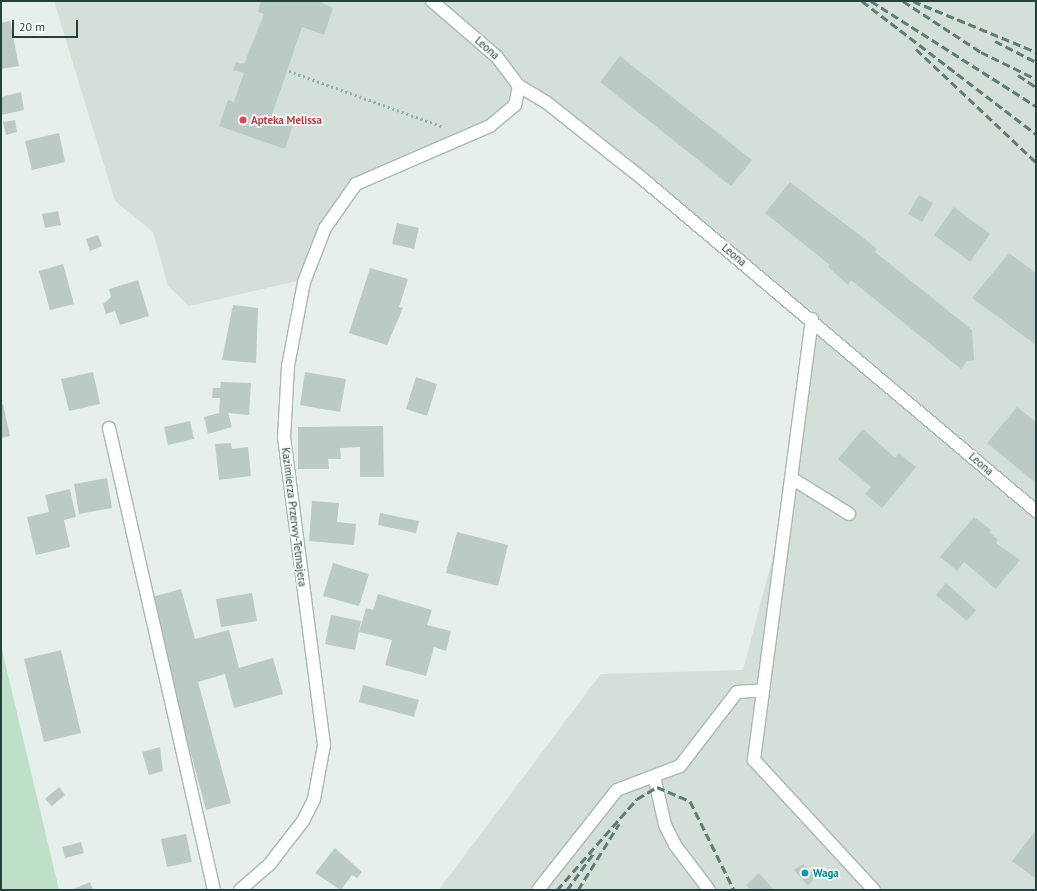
<!DOCTYPE html>
<html>
<head>
<meta charset="utf-8">
<style>
	body { margin:0 }
	#map { position:relative; width:1037px; height:891px; overflow:hidden; background:#e6efeb; font-family:"PT Sans",sans-serif }
	div>[style] { position:absolute }
	.built>* { inset:0; background:#d4dfda }
	.green>* { inset:0; background:#bee0c8 }
	.building>* { inset:0; background:#bbcac4 }
	.path>* { height:2.5px; margin-top:-1.25px; transform-origin:0; background:repeating-linear-gradient(90deg,#85b3a6 0 2px,transparent 0 5px) }
	.roads { filter:drop-shadow(1px 0 #a8b8b3) drop-shadow(-1px 0 #a8b8b3) drop-shadow(0 1px #a8b8b3) drop-shadow(0 -1px #a8b8b3) }
	.minor>* { height:12px; margin:-6px; padding:0 6px; transform-origin:6px; border-radius:6px; background:#fff }
	.rail>* { height:3px; margin-top:-1.5px; transform-origin:0; background:repeating-linear-gradient(90deg,#5e7d76 0 8px,transparent 0 12px) }
	.dots>* { width:11px; height:11px; translate:-50% -50%; box-sizing:border-box; border:2px solid #f7fbf9; border-radius:50% }
	span { translate:-50% -50%; white-space:nowrap; text-align:center; line-height:1.15; -webkit-text-stroke:3.5px #f7fbf9; paint-order:stroke }
	.street-label { font-size:11px; color:#24423b }
	.health-label { font-size:11px; color:#be3a42; font-weight:700 }
	.left { translate:0 -50%; text-align:left }
	.culture-label { font-size:11px; color:#0d838f; font-weight:700 }
	.frame { position:absolute; inset:0; border:2px solid #24423b; pointer-events:none }
	.scale { position:absolute; left:12px; top:20px; width:66px; height:18px; box-sizing:border-box; border:2px solid #24423b; border-top:0; padding-left:5px; font-size:12px; line-height:14px; white-space:nowrap; color:#24423b; -webkit-text-stroke:3px #f7fbf9; paint-order:stroke }
</style>
</head>
<body>
<div id="map">
	<div class="built">
		<div style="clip-path:polygon(54px 1px,1036px 1px,1036px 890px,439px 890px,601px 674px,743px 670px,792px 484px,812px 319px,519px 86px,506px 115px,365px 178px,330px 218px,297px 281px,189px 306px,168px 286px,153px 232px,115px 201px)"></div>
	</div>
	<div class="green">
		<div style="clip-path:polygon(1px 646px,59px 890px,1px 890px)"></div>
	</div>
	<div class="building">
		<div style="clip-path:polygon(261px 1px,318px 1px,333px 8px,324px 35px,302px 27px,272px 115px,294px 122px,285px 149px,219px 126px,228px 100px,234px 102px,244px 73px,233px 70px,236px 62px,244px 64px,264px 14px,258px 12px)"></div>
		<div style="clip-path:polygon(10px 21px,19px 66px,1px 69px,1px 23px)"></div>
		<div style="clip-path:polygon(620px 56px,752px 160px,731px 186px,600px 82px)"></div>
		<div style="clip-path:polygon(21px 92px,24px 110px,1px 115px,1px 97px)"></div>
		<div style="clip-path:polygon(15px 120px,17px 132px,6px 135px,3px 122px)"></div>
		<div style="clip-path:polygon(59px 133px,65px 162px,32px 170px,25px 141px)"></div>
		<div style="clip-path:polygon(790px 182px,857px 233px,877px 249px,875px 252px,972px 330px,974px 360px,967px 361px,961px 369px,851px 280px,848px 285px,828px 267px,830px 265px,765px 213px)"></div>
		<div style="clip-path:polygon(919px 195px,933px 203px,922px 222px,908px 214px)"></div>
		<div style="clip-path:polygon(954px 207px,990px 234px,970px 262px,934px 235px)"></div>
		<div style="clip-path:polygon(58px 211px,61px 225px,45px 228px,42px 214px)"></div>
		<div style="clip-path:polygon(397px 223px,419px 228px,414px 249px,392px 244px)"></div>
		<div style="clip-path:polygon(98px 235px,102px 246px,90px 251px,86px 239px)"></div>
		<div style="clip-path:polygon(1009px 253px,1036px 273px,1036px 345px,972px 298px)"></div>
		<div style="clip-path:polygon(63px 264px,74px 304px,50px 310px,39px 271px)"></div>
		<div style="clip-path:polygon(370px 268px,408px 279px,399px 307px,403px 308px,387px 345px,349px 333px)"></div>
		<div style="clip-path:polygon(138px 280px,149px 316px,120px 325px,115px 311px,106px 314px,103px 304px,111px 297px,109px 289px)"></div>
		<div style="clip-path:polygon(233px 305px,258px 308px,256px 363px,222px 360px)"></div>
		<div style="clip-path:polygon(93px 372px,100px 404px,69px 411px,61px 379px)"></div>
		<div style="clip-path:polygon(305px 372px,346px 379px,340px 412px,300px 405px)"></div>
		<div style="clip-path:polygon(416px 377px,437px 384px,427px 416px,406px 409px)"></div>
		<div style="clip-path:polygon(221px 382px,251px 383px,249px 415px,228px 413px,232px 427px,208px 434px,204px 417px,219px 413px,220px 398px,212px 398px,213px 388px,220px 388px)"></div>
		<div style="clip-path:polygon(3px 404px,10px 436px,1px 438px,1px 405px)"></div>
		<div style="clip-path:polygon(1017px 407px,1036px 422px,1036px 483px,987px 443px)"></div>
		<div style="clip-path:polygon(190px 421px,194px 439px,168px 445px,164px 427px)"></div>
		<div style="clip-path:polygon(383px 426px,384px 477px,360px 477px,360px 447px,340px 448px,341px 459px,328px 459px,329px 469px,298px 469px,298px 427px)"></div>
		<div style="clip-path:polygon(863px 429px,895px 458px,899px 453px,916px 467px,882px 508px,865px 494px,871px 487px,838px 459px)"></div>
		<div style="clip-path:polygon(231px 443px,232px 449px,248px 447px,251px 476px,219px 480px,215px 444px)"></div>
		<div style="clip-path:polygon(107px 478px,112px 508px,79px 514px,74px 484px)"></div>
		<div style="clip-path:polygon(70px 489px,76px 517px,64px 520px,70px 547px,36px 555px,27px 517px,49px 512px,45px 495px)"></div>
		<div style="clip-path:polygon(312px 501px,339px 503px,337px 522px,356px 524px,354px 545px,309px 541px)"></div>
		<div style="clip-path:polygon(380px 513px,419px 521px,416px 533px,378px 525px)"></div>
		<div style="clip-path:polygon(974px 517px,991px 530px,989px 532px,998px 540px,996px 543px,1020px 560px,996px 589px,964px 562px,957px 571px,940px 557px)"></div>
		<div style="clip-path:polygon(457px 532px,508px 545px,498px 586px,446px 573px)"></div>
		<div style="clip-path:polygon(333px 563px,369px 574px,359px 606px,323px 596px)"></div>
		<div style="clip-path:polygon(946px 583px,976px 610px,967px 621px,936px 595px)"></div>
		<div style="clip-path:polygon(181px 589px,195px 639px,229px 630px,239px 668px,273px 658px,283px 694px,234px 708px,225px 674px,198px 682px,231px 803px,206px 810px,149px 598px)"></div>
		<div style="clip-path:polygon(252px 593px,257px 621px,221px 627px,216px 599px)"></div>
		<div style="clip-path:polygon(378px 594px,432px 610px,427px 625px,451px 631px,446px 651px,434px 647px,426px 676px,385px 665px,392px 640px,359px 632px,366px 608px,373px 610px)"></div>
		<div style="clip-path:polygon(331px 615px,361px 621px,355px 650px,325px 644px)"></div>
		<div style="clip-path:polygon(61px 650px,81px 733px,44px 742px,24px 659px)"></div>
		<div style="clip-path:polygon(363px 685px,419px 700px,414px 717px,359px 702px)"></div>
		<div style="clip-path:polygon(160px 747px,163px 771px,149px 775px,142px 752px)"></div>
		<div style="clip-path:polygon(59px 787px,65px 795px,52px 806px,45px 799px)"></div>
		<div style="clip-path:polygon(1036px 830px,1036px 879px,1012px 861px)"></div>
		<div style="clip-path:polygon(186px 834px,192px 862px,167px 867px,161px 839px)"></div>
		<div style="clip-path:polygon(81px 842px,84px 853px,65px 858px,62px 847px)"></div>
		<div style="clip-path:polygon(335px 848px,362px 872px,357px 878px,352px 875px,341px 890px,315px 873px)"></div>
		<div style="clip-path:polygon(803px 864px,816px 876px,808px 886px,794px 870px)"></div>
		<div style="clip-path:polygon(759px 873px,774px 890px,751px 890px,746px 885px)"></div>
		<div style="clip-path:polygon(90px 882px,93px 890px,74px 890px,73px 889px)"></div>
	</div>
	<div class="path">
		<div style="left:289px;top:71px;width:165px;rotate:19.9deg"></div>
	</div>
	<div class="roads">
		<div class="minor">
			<div style="left:432px;top:1px;width:86px;rotate:40.7deg"></div>
			<div style="left:497px;top:57px;width:36px;rotate:53deg"></div>
			<div style="left:519px;top:86px;width:31px;rotate:31deg"></div>
			<div style="left:546px;top:102px;width:125px;rotate:38.5deg"></div>
			<div style="left:644px;top:180px;width:513px;rotate:40.18deg"></div>
			<div style="left:812px;top:319px;width:445px;rotate:97.5deg"></div>
			<div style="left:754px;top:760px;width:177px;rotate:47.3deg"></div>
			<div style="left:109px;top:428px;width:474px;rotate:77.2deg"></div>
			<div style="left:793px;top:479px;width:66px;rotate:32deg"></div>
			<div style="left:654px;top:776px;width:50px;rotate:77.3deg"></div>
			<div style="left:665px;top:825px;width:22px;rotate:63deg"></div>
			<div style="left:675px;top:845px;width:56px;rotate:52.9deg"></div>
			<div style="left:240px;top:890px;width:38px;rotate:-41deg"></div>
			<div style="left:269px;top:865px;width:56px;rotate:-52.3deg"></div>
			<div style="left:303px;top:821px;width:25px;rotate:-63deg"></div>
			<div style="left:314px;top:799px;width:55px;rotate:-79.5deg"></div>
			<div style="left:324px;top:745px;width:310px;rotate:-97.4deg"></div>
			<div style="left:284px;top:438px;width:72px;rotate:-86.8deg"></div>
			<div style="left:288px;top:366px;width:86px;rotate:-79.2deg"></div>
			<div style="left:304px;top:282px;width:58px;rotate:-68.7deg"></div>
			<div style="left:325px;top:228px;width:54px;rotate:-54.8deg"></div>
			<div style="left:356px;top:184px;width:146px;rotate:-23.4deg"></div>
			<div style="left:490px;top:126px;width:33px;rotate:-40deg"></div>
			<div style="left:515px;top:105px;width:19px;rotate:-78deg"></div>
			<div style="left:538px;top:890px;width:127px;rotate:-51.7deg"></div>
			<div style="left:617px;top:790px;width:67px;rotate:-20.9deg"></div>
			<div style="left:680px;top:766px;width:93px;rotate:-52.4deg"></div>
			<div style="left:737px;top:692px;width:26px;rotate:-4deg"></div>
		</div>
	</div>
	<div class="rail">
		<div style="left:862px;top:1px;width:219px;rotate:37.4deg"></div>
		<div style="left:871px;top:1px;width:196px;rotate:32.5deg"></div>
		<div style="left:903px;top:1px;width:93px;rotate:33.2deg"></div>
		<div style="left:981px;top:52px;width:61px;rotate:26.1deg"></div>
		<div style="left:913px;top:1px;width:133px;rotate:22.5deg"></div>
		<div style="left:995px;top:41px;width:46px;rotate:27.1deg"></div>
		<div style="left:916px;top:49px;width:165px;rotate:43.3deg"></div>
		<div style="left:1018px;top:75px;width:22px;rotate:34deg"></div>
		<div style="left:557px;top:890px;width:121px;rotate:-48.7deg"></div>
		<div style="left:637px;top:799px;width:23px;rotate:-31deg"></div>
		<div style="left:657px;top:787px;width:36px;rotate:23deg"></div>
		<div style="left:690px;top:801px;width:99px;rotate:63.7deg"></div>
		<div style="left:567px;top:890px;width:48px;rotate:-54.3deg"></div>
		<div style="left:578px;top:890px;width:78px;rotate:-58.2deg"></div>
	</div>
	<div class="dots">
		<div style="left:243px;top:120px;background:#e0444e"></div>
		<div style="left:805px;top:873px;background:#0f9aa8"></div>
	</div>
	<div class="street-label">
		<span style="left:487px;top:48px;rotate:41deg">Leona</span>
		<span style="left:734px;top:255px;rotate:40deg">Leona</span>
		<span style="left:981px;top:464px;rotate:41deg">Leona</span>
		<span style="left:294px;top:517px;rotate:83deg">Kazimierza Przerwy-Tetmajera</span>
	</div>
	<div class="health-label">
		<span class="left" style="left:251px;top:120px">Apteka Melissa</span>
	</div>
	<div class="culture-label">
		<span class="left" style="left:813px;top:873px">Waga</span>
	</div>
	<div class="frame"></div>
	<div class="scale">20 m</div>
</div>
</body>
</html>
